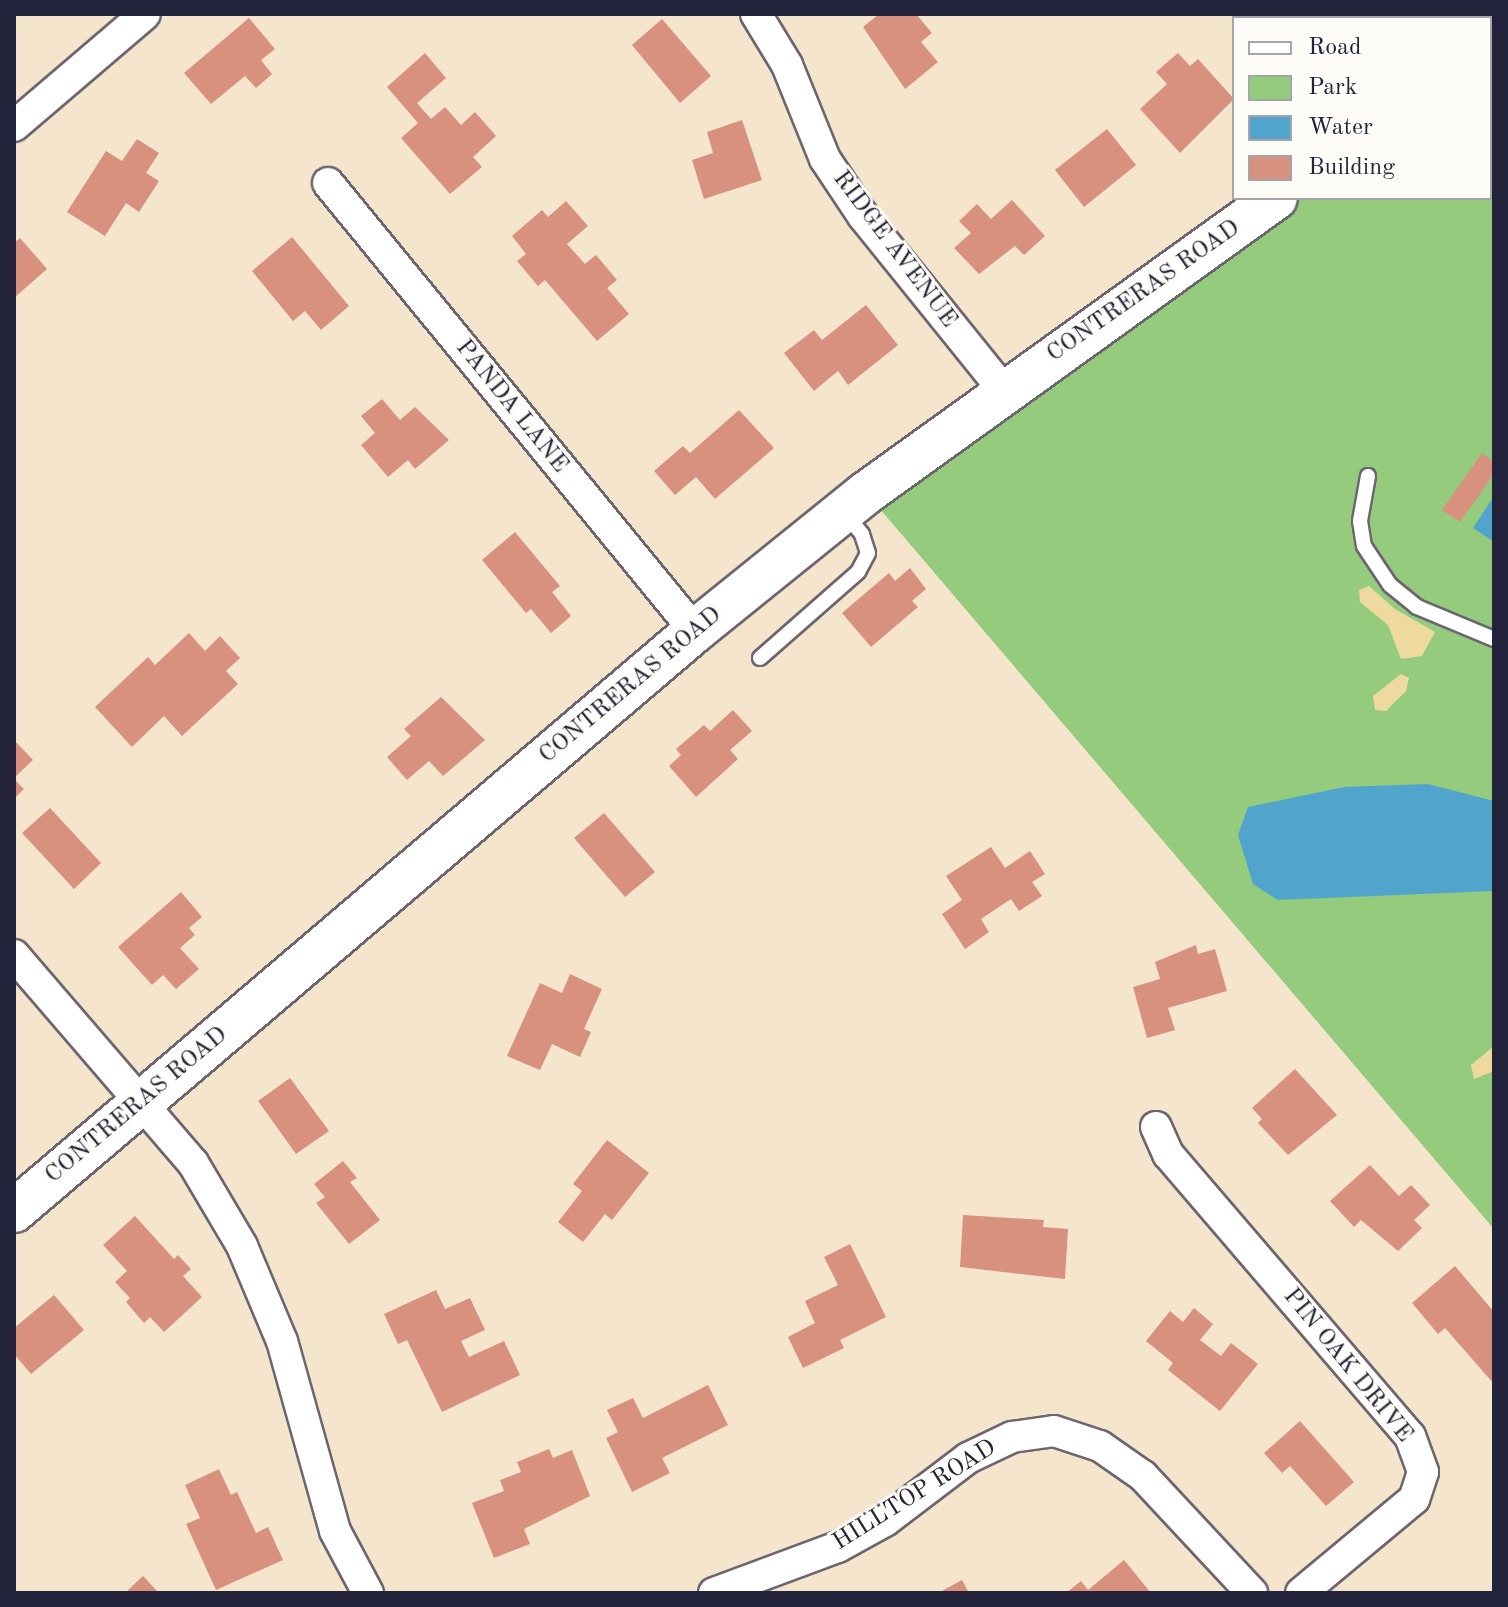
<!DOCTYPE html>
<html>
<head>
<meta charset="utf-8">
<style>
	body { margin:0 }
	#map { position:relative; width:1508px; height:1607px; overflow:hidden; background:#f6e5cd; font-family:"Old Standard TT",serif }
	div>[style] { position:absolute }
	.green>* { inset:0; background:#94cb7d }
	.sand>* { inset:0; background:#eeda9e }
	.water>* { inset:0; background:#51a4cc }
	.building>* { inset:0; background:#d7917e }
	.roads { filter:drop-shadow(2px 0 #6c666e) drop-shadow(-2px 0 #6c666e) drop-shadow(0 2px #6c666e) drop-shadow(0 -2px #6c666e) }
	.lane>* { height:14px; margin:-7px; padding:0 7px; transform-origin:7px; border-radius:7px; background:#fff }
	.street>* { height:30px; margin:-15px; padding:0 15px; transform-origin:15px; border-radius:15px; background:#fff }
	.secondary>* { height:42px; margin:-21px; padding:0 21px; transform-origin:21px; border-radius:21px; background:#fff }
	span { translate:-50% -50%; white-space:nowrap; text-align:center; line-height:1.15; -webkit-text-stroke:6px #fdfcf7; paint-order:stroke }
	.street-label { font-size:24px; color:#22223b }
	.frame { position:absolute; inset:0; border:16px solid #22223b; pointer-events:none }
	.legend { position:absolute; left:1232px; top:16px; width:260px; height:184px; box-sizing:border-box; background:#fdfcf7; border:2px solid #a5a5ac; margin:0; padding:10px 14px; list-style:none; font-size:24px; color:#22223b }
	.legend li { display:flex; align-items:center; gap:16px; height:40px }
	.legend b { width:40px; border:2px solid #a5a5ac }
</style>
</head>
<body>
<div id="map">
	<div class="green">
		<div style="clip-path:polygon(1494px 60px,1494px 1229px,874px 502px,1301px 198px,1490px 198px)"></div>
	</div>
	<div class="sand">
		<div style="clip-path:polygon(1369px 586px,1395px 609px,1435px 632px,1422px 656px,1401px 659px,1388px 625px,1360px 602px,1359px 590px)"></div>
		<div style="clip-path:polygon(1401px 674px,1409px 678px,1406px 691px,1386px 711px,1375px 710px,1373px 696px)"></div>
		<div style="clip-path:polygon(1494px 1046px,1494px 1071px,1474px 1079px,1471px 1065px)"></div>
	</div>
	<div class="water">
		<div style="clip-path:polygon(1494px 496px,1494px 542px,1473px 528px)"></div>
		<div style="clip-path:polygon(1428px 784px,1494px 801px,1494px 891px,1278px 900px,1253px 884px,1238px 835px,1248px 807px,1344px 787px)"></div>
	</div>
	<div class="building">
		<div style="clip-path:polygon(879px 14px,916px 14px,932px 33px,921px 42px,938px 62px,905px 89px,863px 27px)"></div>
		<div style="clip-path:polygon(1276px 14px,1333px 14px,1336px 18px,1271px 18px)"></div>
		<div style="clip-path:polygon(249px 18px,275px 49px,261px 60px,272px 74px,256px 88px,245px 76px,211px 104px,184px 73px)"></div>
		<div style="clip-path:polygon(662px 19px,711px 76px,680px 103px,632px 45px)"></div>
		<div style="clip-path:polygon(425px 53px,446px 78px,417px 103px,431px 119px,445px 107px,461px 125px,475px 112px,496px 136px,473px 157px,482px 167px,450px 194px,401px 138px,418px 123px,387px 87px)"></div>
		<div style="clip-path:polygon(1178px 53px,1190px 66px,1198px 59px,1234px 99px,1180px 153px,1140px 109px,1167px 84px,1156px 72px)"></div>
		<div style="clip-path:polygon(742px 120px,762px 180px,704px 199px,692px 160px,713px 153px,707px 132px)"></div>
		<div style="clip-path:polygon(1107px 129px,1136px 165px,1084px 207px,1055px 170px)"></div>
		<div style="clip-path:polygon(137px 139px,159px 153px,146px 173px,159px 181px,139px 212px,126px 203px,105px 236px,67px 212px,106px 151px,122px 161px)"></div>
		<div style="clip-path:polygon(1012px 200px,1045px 236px,1024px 255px,1015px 246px,979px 274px,954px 248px,971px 233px,959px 221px,977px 204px,991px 219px)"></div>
		<div style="clip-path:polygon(566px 201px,588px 226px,567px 244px,585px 264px,596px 255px,617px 280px,607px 288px,629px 314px,597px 341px,545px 280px,538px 286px,517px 261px,526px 254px,512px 236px,542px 210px,548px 217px)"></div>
		<div style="clip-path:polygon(292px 237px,349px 306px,321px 330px,305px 311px,293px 321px,252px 271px)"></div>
		<div style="clip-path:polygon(20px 238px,47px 269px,14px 298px,14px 243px)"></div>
		<div style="clip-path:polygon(866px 305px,898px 345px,848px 385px,838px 371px,814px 391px,784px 353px,814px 330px,822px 340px)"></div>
		<div style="clip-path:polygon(382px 399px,400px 420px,415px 407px,449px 440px,415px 469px,408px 460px,388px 477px,361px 445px,375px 433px,361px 416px)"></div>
		<div style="clip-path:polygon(739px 410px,774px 448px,715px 499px,696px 477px,675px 495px,654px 471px,683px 446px,690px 453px)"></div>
		<div style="clip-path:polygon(1482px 453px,1494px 462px,1494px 474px,1460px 522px,1442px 510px)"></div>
		<div style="clip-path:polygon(515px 532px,560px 586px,552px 592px,571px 616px,551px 633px,531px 609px,526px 613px,482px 560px)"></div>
		<div style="clip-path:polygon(910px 568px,926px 589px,912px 601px,918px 607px,871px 647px,842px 613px,889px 573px,895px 581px)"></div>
		<div style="clip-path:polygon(189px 633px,205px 651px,220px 636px,240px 658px,226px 671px,238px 684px,182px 736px,164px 716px,132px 747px,95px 707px,148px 657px,155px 665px)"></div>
		<div style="clip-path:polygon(441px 697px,485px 740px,443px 776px,429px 761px,407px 780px,387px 757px,411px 736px,404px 729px)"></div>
		<div style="clip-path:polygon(733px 710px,752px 731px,730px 750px,738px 759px,696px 797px,669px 766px,681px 755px,676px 749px,704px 725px,710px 731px)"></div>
		<div style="clip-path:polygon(14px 740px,33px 760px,14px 778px)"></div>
		<div style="clip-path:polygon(14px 779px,24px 789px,14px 799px)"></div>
		<div style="clip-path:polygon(50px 808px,101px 863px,74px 889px,22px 833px)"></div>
		<div style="clip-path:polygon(604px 813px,655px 872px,625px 897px,574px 838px)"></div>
		<div style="clip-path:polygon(991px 847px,1005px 868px,1030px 851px,1045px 874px,1032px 882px,1042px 896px,1019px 911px,1011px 899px,981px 919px,989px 932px,965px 949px,942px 914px,962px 900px,946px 876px)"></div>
		<div style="clip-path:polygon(181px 892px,202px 917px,189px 928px,195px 935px,180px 948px,199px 969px,176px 989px,163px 975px,152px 985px,118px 947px)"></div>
		<div style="clip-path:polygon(1196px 945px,1198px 954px,1215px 949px,1227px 991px,1168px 1008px,1175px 1030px,1147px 1038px,1133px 987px,1160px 979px,1155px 962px)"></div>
		<div style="clip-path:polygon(570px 974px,602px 989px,584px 1029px,591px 1032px,580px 1057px,552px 1044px,540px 1070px,507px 1056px,540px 983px,562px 993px)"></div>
		<div style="clip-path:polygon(1295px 1069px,1337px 1115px,1288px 1155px,1258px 1123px,1262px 1119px,1252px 1108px)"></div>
		<div style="clip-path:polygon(290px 1078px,329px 1131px,296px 1154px,258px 1101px)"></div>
		<div style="clip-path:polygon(607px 1140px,649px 1173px,612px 1220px,605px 1214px,583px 1242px,558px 1222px,582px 1191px,573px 1184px)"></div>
		<div style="clip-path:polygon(343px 1161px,357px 1178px,350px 1182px,380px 1220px,349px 1244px,316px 1203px,325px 1197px,314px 1184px)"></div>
		<div style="clip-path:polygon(1370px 1165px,1399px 1196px,1411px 1185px,1430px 1205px,1414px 1220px,1422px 1228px,1398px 1251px,1361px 1220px,1354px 1227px,1330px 1201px)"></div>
		<div style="clip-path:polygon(963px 1215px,1044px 1220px,1043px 1227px,1068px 1229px,1065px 1279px,960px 1267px)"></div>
		<div style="clip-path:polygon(135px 1216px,174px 1259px,178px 1255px,191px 1269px,183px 1276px,202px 1297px,164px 1332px,150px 1317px,144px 1323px,126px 1302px,130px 1298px,115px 1282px,127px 1271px,103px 1245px)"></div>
		<div style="clip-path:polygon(850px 1244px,886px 1317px,840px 1340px,844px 1348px,803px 1368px,788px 1337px,815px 1323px,805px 1301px,838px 1285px,824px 1257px)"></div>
		<div style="clip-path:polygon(1455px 1266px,1494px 1312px,1494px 1384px,1445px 1328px,1438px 1334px,1412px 1303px)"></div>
		<div style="clip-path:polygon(436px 1290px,445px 1309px,470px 1298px,485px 1330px,461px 1341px,469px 1357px,504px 1341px,520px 1375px,442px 1412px,407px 1340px,398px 1344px,384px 1314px)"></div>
		<div style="clip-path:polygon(54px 1295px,84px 1330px,31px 1374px,14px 1354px,14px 1328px)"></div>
		<div style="clip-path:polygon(1194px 1308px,1213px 1324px,1200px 1340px,1221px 1356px,1231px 1343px,1258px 1364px,1220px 1411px,1168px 1370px,1173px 1363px,1146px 1341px,1170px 1311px,1183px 1322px)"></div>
		<div style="clip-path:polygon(708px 1385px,728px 1425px,662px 1458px,670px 1473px,632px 1492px,606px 1438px,618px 1432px,607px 1410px,633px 1398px,643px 1418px)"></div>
		<div style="clip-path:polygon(1300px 1421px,1354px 1482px,1326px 1506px,1290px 1466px,1282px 1473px,1264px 1453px)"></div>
		<div style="clip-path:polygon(549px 1449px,553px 1458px,572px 1450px,590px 1496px,524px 1529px,530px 1544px,494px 1558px,472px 1503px,504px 1491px,500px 1480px,521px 1472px,517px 1462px)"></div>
		<div style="clip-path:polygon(219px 1469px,231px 1495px,237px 1492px,256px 1533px,268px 1527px,283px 1560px,216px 1590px,186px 1524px,200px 1518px,185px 1485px)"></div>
		<div style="clip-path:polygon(1124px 1560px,1151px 1593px,1066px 1593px,1081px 1581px,1088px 1590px)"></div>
		<div style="clip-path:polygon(143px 1576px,159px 1593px,125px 1593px)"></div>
		<div style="clip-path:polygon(962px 1580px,969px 1593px,938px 1593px)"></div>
	</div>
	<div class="roads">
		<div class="lane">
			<div style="left:1368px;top:476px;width:46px;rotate:100.1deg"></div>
			<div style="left:1360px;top:521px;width:25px;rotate:81deg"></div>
			<div style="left:1364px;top:546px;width:47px;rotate:56.3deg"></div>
			<div style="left:1390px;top:585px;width:35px;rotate:39deg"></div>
			<div style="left:1417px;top:607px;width:83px;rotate:22.6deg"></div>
			<div style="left:760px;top:658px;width:130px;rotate:-41.3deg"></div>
			<div style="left:858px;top:572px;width:21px;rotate:-62deg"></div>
			<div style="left:868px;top:553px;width:20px;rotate:-108deg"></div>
			<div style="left:862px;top:534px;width:25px;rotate:-130deg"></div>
		</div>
		<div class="street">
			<div style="left:756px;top:14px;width:60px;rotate:58.7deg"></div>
			<div style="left:787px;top:65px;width:101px;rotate:68deg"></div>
			<div style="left:825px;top:159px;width:69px;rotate:56.3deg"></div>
			<div style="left:863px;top:216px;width:225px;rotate:51.1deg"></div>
			<div style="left:14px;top:126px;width:172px;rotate:-40.5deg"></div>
			<div style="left:328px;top:183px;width:579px;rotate:50.68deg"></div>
			<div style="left:14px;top:955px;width:274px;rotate:49.3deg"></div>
			<div style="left:193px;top:1163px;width:96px;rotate:59.4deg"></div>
			<div style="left:242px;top:1246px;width:103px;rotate:67.2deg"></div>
			<div style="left:282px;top:1341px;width:197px;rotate:74.4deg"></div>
			<div style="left:335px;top:1531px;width:70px;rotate:62deg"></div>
			<div style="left:1156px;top:1127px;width:30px;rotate:66deg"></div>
			<div style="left:1168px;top:1154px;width:372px;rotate:49.4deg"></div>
			<div style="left:1410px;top:1436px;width:38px;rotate:70deg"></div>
			<div style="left:1423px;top:1472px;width:28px;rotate:108deg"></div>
			<div style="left:1414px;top:1499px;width:147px;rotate:140.2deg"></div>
			<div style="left:714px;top:1593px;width:132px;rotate:-20.4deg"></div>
			<div style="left:838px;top:1547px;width:54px;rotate:-29deg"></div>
			<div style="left:885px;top:1521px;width:104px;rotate:-37.2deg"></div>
			<div style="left:968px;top:1458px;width:49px;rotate:-25.5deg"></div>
			<div style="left:1012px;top:1437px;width:42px;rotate:-8.1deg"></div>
			<div style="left:1054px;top:1431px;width:48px;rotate:18.1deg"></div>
			<div style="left:1100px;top:1446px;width:52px;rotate:34.9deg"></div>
			<div style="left:1143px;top:1476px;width:160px;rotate:47deg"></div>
		</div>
		<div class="secondary">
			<div style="left:1490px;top:46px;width:5px;rotate:-37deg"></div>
			<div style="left:14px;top:1211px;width:895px;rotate:-40.42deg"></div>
			<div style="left:695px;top:631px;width:220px;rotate:-38.9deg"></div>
			<div style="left:866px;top:493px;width:505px;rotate:-35.74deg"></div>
		</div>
	</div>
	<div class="street-label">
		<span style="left:894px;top:250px;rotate:53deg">RIDGE AVENUE</span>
		<span style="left:1144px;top:292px;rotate:-35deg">CONTRERAS ROAD</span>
		<span style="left:511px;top:407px;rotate:51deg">PANDA LANE</span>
		<span style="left:631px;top:686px;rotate:-40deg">CONTRERAS ROAD</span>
		<span style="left:137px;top:1106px;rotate:-40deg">CONTRERAS ROAD</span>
		<span style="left:1347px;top:1366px;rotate:51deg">PIN OAK DRIVE</span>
		<span style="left:915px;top:1496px;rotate:-32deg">HILLTOP ROAD</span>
	</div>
	<div class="frame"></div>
	<ul class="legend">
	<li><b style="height:10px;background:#fff"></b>Road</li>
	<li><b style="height:22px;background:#94cb7d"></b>Park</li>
	<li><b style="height:22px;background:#51a4cc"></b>Water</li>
	<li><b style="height:22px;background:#d7917e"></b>Building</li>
	</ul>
</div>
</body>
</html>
